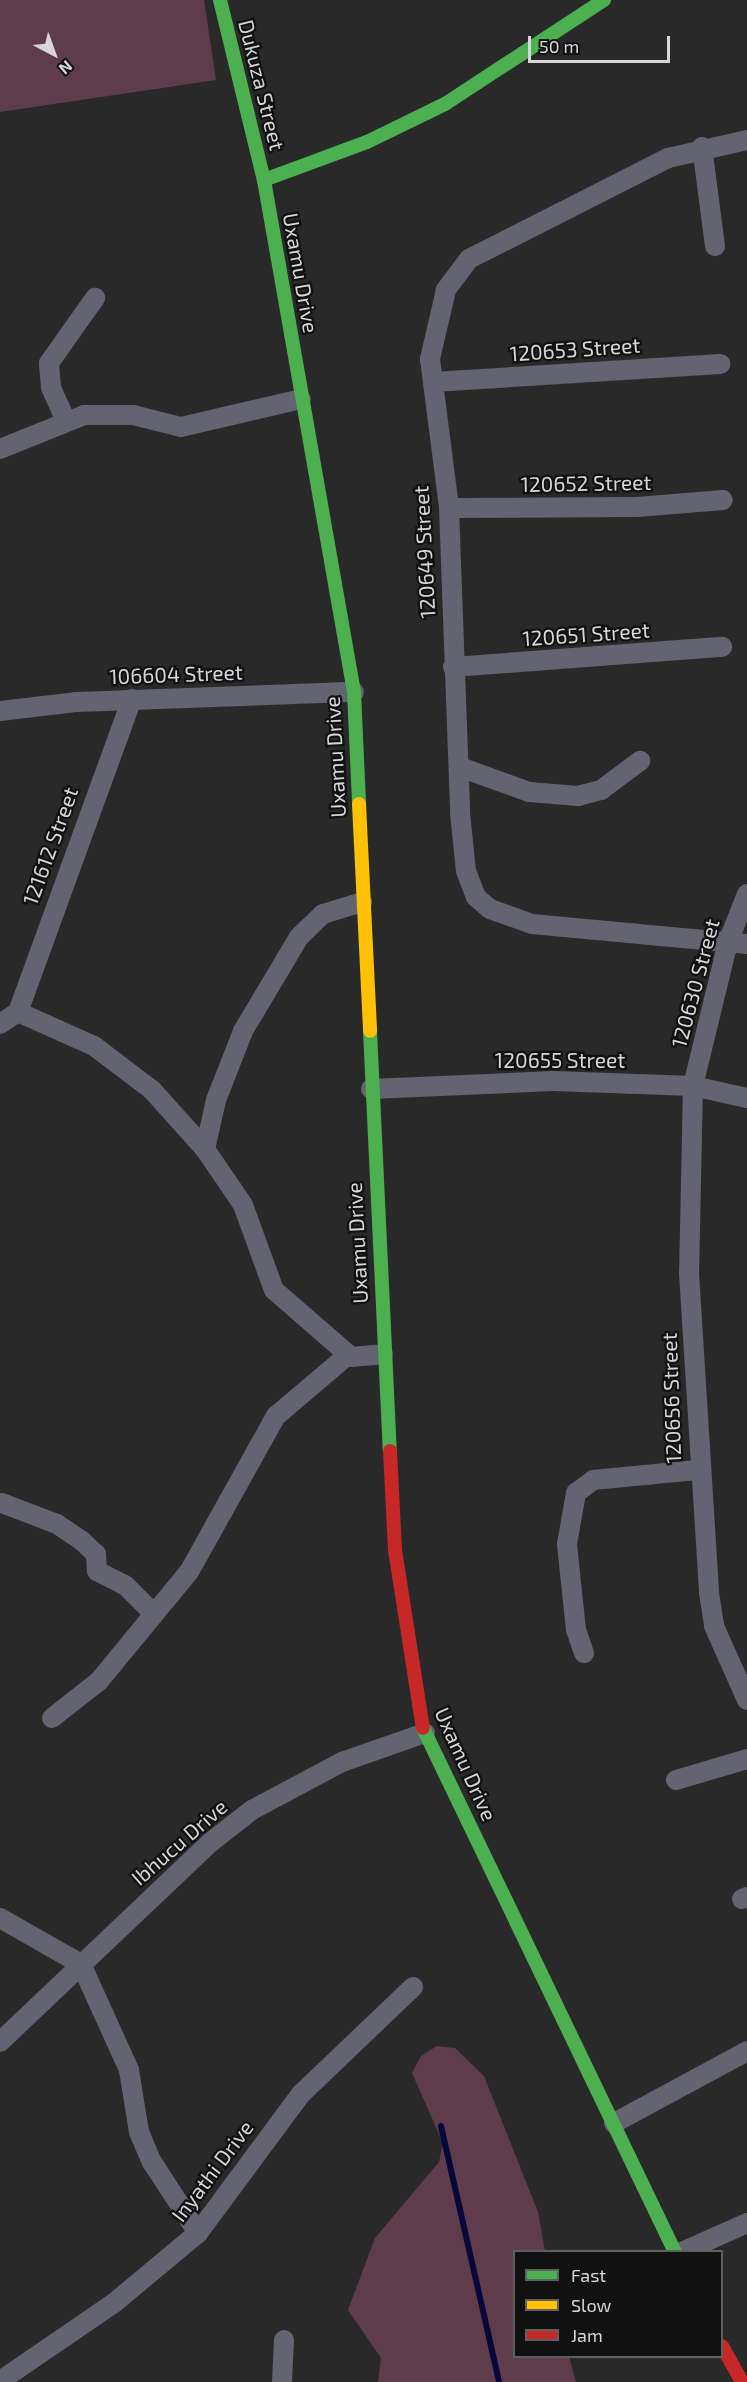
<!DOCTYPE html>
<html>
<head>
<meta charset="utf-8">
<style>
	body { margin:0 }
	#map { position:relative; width:747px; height:2382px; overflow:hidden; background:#292929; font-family:"Exo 2",sans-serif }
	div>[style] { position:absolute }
	.green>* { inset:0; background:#5f3c4c }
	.stream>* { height:6px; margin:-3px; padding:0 3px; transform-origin:3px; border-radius:3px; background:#06083b }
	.street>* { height:20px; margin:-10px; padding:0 10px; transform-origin:10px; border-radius:10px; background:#646371 }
	.fast>* { height:14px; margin:-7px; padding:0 7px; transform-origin:7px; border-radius:7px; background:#4caf50 }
	.slow>* { height:14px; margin:-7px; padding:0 7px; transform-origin:7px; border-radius:7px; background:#ffc107 }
	.jam>* { height:14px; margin:-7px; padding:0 7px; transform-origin:7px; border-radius:7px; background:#c62828 }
	span { translate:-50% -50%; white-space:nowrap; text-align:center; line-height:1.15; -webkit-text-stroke:4.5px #121112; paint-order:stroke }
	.street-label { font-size:21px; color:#d7d6d8 }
	.legend { position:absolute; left:513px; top:2250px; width:210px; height:108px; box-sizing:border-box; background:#121112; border:2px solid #616061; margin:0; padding:8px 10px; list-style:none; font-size:18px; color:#d7d6d8 }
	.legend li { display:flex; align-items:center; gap:12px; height:30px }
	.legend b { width:30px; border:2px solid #616061 }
	.north { position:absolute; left:24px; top:24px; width:60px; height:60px; -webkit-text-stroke:4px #121112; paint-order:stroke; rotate:139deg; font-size:16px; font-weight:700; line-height:24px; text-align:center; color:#d7d6d8 }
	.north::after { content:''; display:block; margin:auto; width:21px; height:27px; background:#d7d6d8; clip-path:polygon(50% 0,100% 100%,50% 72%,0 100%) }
	.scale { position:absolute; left:528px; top:36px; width:142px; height:27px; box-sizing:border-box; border:3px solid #d7d6d8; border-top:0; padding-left:8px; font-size:18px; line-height:21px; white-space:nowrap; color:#d7d6d8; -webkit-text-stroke:4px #121112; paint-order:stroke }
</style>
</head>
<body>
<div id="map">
	<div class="green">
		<div style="clip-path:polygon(0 0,204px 0,216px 80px,0 112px)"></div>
		<div style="clip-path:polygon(437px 2046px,455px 2048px,484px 2076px,538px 2212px,545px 2251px,514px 2252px,514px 2356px,569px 2357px,576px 2382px,378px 2382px,381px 2358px,348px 2310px,375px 2238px,439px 2162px,443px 2143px,412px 2073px,421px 2056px)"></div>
	</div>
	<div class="stream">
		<div style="left:441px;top:2126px;width:262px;rotate:77.2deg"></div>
	</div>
	<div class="street">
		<div style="left:747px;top:140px;width:81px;rotate:167.2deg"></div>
		<div style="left:668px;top:158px;width:223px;rotate:153.1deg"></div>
		<div style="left:469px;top:259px;width:39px;rotate:127deg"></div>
		<div style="left:446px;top:290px;width:71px;rotate:103.1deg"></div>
		<div style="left:430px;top:359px;width:150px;rotate:82.7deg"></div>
		<div style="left:449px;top:508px;width:305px;rotate:87.9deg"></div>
		<div style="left:460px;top:813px;width:58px;rotate:84.1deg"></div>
		<div style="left:466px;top:871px;width:28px;rotate:69deg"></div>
		<div style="left:476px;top:897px;width:18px;rotate:41deg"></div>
		<div style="left:490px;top:909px;width:45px;rotate:19.7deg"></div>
		<div style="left:532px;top:924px;width:216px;rotate:5.3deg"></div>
		<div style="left:702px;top:147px;width:100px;rotate:82.5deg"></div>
		<div style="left:433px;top:382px;width:288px;rotate:-3.6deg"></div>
		<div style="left:65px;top:419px;width:35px;rotate:-114deg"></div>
		<div style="left:51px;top:387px;width:24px;rotate:-95deg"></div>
		<div style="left:49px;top:363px;width:80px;rotate:-54.7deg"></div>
		<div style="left:0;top:449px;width:91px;rotate:-22deg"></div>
		<div style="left:84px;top:415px;width:49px"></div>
		<div style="left:133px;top:415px;width:49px;rotate:14deg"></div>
		<div style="left:181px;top:427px;width:123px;rotate:-13.1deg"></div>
		<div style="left:449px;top:508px;width:188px;rotate:-0.3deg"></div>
		<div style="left:637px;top:507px;width:86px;rotate:-4.7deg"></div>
		<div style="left:453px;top:667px;width:270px;rotate:-4.3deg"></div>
		<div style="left:0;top:711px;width:78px;rotate:-6.7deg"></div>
		<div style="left:77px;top:702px;width:277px;rotate:-2.1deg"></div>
		<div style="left:460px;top:767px;width:73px;rotate:19.9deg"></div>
		<div style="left:529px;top:792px;width:49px;rotate:4.7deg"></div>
		<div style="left:578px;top:796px;width:24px;rotate:-15deg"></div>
		<div style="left:601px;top:790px;width:49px;rotate:-36.6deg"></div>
		<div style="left:747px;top:894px;width:52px;rotate:111.6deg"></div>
		<div style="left:728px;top:942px;width:148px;rotate:103.7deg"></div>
		<div style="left:693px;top:1086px;width:187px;rotate:91.2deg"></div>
		<div style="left:689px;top:1273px;width:321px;rotate:86.4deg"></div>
		<div style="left:709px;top:1593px;width:33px;rotate:81deg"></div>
		<div style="left:714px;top:1626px;width:81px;rotate:66deg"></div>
		<div style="left:18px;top:1012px;width:83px;rotate:24.1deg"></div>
		<div style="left:94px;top:1046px;width:73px;rotate:37.2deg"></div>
		<div style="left:152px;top:1090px;width:79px;rotate:48.1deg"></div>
		<div style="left:205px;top:1149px;width:68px;rotate:55.8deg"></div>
		<div style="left:243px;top:1205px;width:90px;rotate:70deg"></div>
		<div style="left:274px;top:1290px;width:102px;rotate:41deg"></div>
		<div style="left:351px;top:1357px;width:32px;rotate:-5deg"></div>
		<div style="left:18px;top:1012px;width:333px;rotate:-70deg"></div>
		<div style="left:0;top:1024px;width:22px;rotate:-34deg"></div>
		<div style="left:371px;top:1089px;width:182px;rotate:-2.5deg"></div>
		<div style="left:553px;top:1081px;width:140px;rotate:2deg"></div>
		<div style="left:693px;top:1086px;width:55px;rotate:12.5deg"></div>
		<div style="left:205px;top:1149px;width:50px;rotate:-77.3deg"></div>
		<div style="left:216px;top:1100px;width:74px;rotate:-68.6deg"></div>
		<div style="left:243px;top:1031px;width:109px;rotate:-59.2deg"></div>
		<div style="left:299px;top:937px;width:33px;rotate:-44deg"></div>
		<div style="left:323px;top:914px;width:41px;rotate:-17.1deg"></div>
		<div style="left:2px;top:1503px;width:59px;rotate:20.9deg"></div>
		<div style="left:57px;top:1524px;width:30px;rotate:34deg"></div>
		<div style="left:82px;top:1541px;width:19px;rotate:43deg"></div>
		<div style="left:96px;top:1554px;width:17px;rotate:87deg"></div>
		<div style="left:97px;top:1571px;width:31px;rotate:27deg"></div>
		<div style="left:125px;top:1585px;width:40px;rotate:45deg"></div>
		<div style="left:584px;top:1653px;width:24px;rotate:-109deg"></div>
		<div style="left:576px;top:1630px;width:86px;rotate:-96deg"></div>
		<div style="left:567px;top:1544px;width:52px;rotate:-80deg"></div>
		<div style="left:576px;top:1493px;width:21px;rotate:-37deg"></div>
		<div style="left:593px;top:1480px;width:104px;rotate:-5.5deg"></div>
		<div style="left:52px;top:1718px;width:60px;rotate:-38.2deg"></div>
		<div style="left:99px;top:1681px;width:141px;rotate:-50.5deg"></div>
		<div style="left:189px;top:1572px;width:179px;rotate:-60.9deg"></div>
		<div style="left:276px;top:1416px;width:94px;rotate:-40.3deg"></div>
		<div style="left:676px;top:1780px;width:74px;rotate:-16.5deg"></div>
		<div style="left:742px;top:1899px;width:5px;rotate:-22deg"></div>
		<div style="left:0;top:1918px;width:93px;rotate:29.6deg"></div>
		<div style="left:81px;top:1964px;width:116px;rotate:65.6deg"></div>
		<div style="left:129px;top:2070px;width:63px;rotate:80.8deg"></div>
		<div style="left:139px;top:2132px;width:33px;rotate:67deg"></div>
		<div style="left:152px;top:2162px;width:85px;rotate:57.1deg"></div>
		<div style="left:0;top:2042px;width:291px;rotate:-43.5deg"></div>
		<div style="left:211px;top:1842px;width:52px;rotate:-38deg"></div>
		<div style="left:252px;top:1810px;width:102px;rotate:-28.1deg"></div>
		<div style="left:342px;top:1762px;width:88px;rotate:-19.3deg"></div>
		<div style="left:614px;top:2123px;width:151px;rotate:-28.4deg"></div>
		<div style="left:682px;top:2252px;width:71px;rotate:-24deg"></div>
		<div style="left:0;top:2381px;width:138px;rotate:-34.4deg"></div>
		<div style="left:114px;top:2303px;width:109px;rotate:-39.8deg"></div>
		<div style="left:198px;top:2233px;width:173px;rotate:-53.5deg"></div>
		<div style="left:301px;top:2094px;width:155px;rotate:-43.7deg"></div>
		<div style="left:282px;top:2382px;width:42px;rotate:-87.3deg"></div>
	</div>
	<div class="fast">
		<div style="left:220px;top:0;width:185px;rotate:76.3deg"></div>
		<div style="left:264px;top:180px;width:520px;rotate:80.03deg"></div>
		<div style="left:354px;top:692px;width:112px;rotate:87.4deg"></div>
		<div style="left:264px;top:180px;width:110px;rotate:-20.3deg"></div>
		<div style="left:367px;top:142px;width:87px;rotate:-26deg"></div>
		<div style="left:445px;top:104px;width:190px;rotate:-33.2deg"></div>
		<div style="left:370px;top:1031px;width:420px;rotate:87.3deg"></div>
		<div style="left:423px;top:1728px;width:581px;rotate:64.32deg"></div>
	</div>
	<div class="slow">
		<div style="left:359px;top:804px;width:227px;rotate:87.2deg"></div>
	</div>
	<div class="jam">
		<div style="left:390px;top:1451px;width:99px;rotate:87.1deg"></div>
		<div style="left:395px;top:1550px;width:180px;rotate:81.1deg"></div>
		<div style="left:722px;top:2346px;width:41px;rotate:60.9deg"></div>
	</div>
	<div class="street-label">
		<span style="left:262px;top:85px;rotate:76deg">Dukuza Street</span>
		<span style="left:301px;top:273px;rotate:80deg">Uxamu Drive</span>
		<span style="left:575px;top:349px;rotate:-4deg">120653 Street</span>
		<span style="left:586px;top:483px;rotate:-1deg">120652 Street</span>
		<span style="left:424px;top:552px;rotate:-93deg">120649 Street</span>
		<span style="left:586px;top:634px;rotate:-4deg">120651 Street</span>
		<span style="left:176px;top:674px;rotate:-2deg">106604 Street</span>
		<span style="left:335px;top:757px;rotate:-93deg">Uxamu Drive</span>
		<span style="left:50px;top:846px;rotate:-70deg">121612 Street</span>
		<span style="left:695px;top:983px;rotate:-75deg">120630 Street</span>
		<span style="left:560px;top:1060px">120655 Street</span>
		<span style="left:357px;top:1243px;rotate:-93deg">Uxamu Drive</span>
		<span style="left:671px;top:1398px;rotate:-92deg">120656 Street</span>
		<span style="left:466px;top:1764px;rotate:66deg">Uxamu Drive</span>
		<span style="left:179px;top:1842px;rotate:-41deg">Ibhucu Drive</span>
		<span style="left:212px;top:2171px;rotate:-53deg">Inyathi Drive</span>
	</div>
	<ul class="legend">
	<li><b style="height:8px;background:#4caf50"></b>Fast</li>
	<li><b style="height:8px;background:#ffc107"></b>Slow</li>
	<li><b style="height:8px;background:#c62828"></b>Jam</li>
	</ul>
	<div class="north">N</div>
	<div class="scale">50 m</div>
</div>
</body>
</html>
